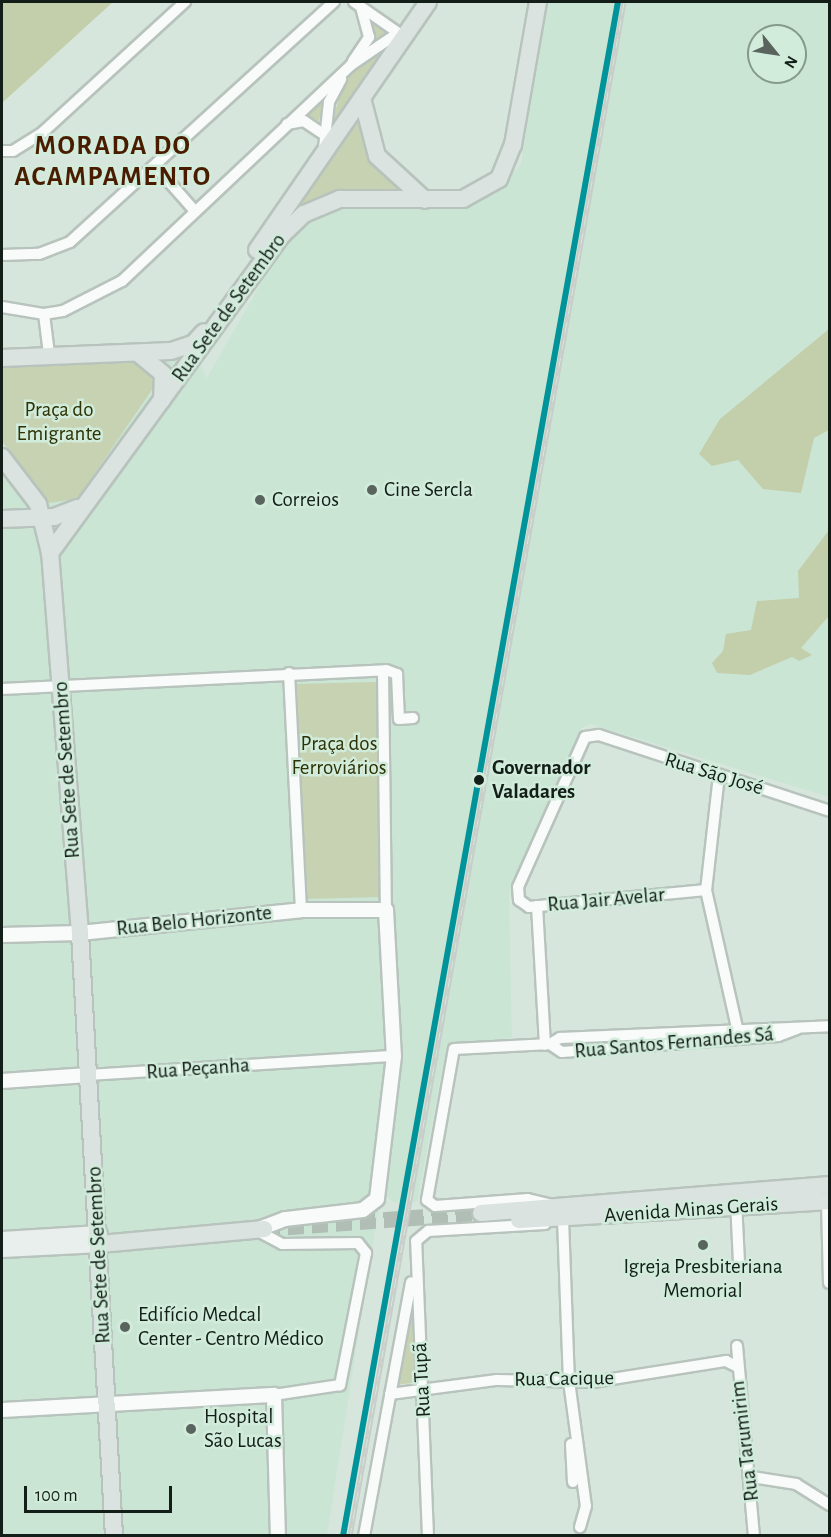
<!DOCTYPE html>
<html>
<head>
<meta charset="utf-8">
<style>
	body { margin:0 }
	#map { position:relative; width:831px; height:1537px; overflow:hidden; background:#d7e6dc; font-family:"Alegreya Sans",sans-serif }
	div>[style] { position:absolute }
	.built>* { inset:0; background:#cbe5d5 }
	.green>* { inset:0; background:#c6d2b1 }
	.forest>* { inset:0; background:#c3ceaa }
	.primary-tunnel>* { height:16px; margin-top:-8px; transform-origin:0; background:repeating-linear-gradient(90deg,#b0beb5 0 16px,transparent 0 24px) }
	.roads { filter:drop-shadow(2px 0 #b7c3bc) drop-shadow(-2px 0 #b7c3bc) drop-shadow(0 2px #b7c3bc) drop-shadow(0 -2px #b7c3bc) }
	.minor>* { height:10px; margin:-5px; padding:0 5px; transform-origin:5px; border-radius:5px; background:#f9fbfa }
	.tertiary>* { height:14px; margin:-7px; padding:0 7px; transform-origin:7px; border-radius:7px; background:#f9fbfa }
	.secondary>* { height:15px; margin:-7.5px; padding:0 7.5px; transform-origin:7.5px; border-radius:7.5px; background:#e9efed }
	.primary>* { height:16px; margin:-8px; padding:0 8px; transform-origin:8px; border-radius:8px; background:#dae3e0 }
	.rail>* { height:5px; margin-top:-2.5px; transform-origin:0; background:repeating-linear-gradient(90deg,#d1ecdb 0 9px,#c9cdca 0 18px); box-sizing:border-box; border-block:2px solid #c9cdca }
	.rail-1>* { height:6px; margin:-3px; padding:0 3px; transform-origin:3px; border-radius:3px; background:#00939a }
	.dots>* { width:16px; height:16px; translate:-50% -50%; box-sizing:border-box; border:3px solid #d1ecdb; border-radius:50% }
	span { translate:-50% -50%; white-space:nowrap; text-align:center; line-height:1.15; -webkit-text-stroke:5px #d1ecdb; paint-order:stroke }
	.street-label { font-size:21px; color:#141e18 }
	.park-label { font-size:21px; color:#2e3204 }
	.poi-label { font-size:21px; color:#141e18 }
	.left { translate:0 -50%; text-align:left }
	.stop-label { font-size:21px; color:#141e18; font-weight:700 }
	.district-label { font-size:27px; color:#491c00; font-weight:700; letter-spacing:1.5px }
	.frame { position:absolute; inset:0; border:3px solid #141e18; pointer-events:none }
	.north { position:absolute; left:747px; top:24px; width:60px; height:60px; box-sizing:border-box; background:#d1ecdb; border:2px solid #859a8d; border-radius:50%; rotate:120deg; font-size:16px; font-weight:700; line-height:24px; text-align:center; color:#141e18 }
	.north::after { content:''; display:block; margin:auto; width:21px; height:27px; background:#58645d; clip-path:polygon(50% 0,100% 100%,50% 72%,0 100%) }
	.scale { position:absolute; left:24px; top:1486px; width:148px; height:27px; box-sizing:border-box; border:3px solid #141e18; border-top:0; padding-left:8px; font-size:18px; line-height:21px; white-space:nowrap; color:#141e18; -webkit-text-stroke:4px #d1ecdb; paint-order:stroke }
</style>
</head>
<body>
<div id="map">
	<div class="built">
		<div style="clip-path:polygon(evenodd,546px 2px,829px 2px,829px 797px,590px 724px,581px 729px,509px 894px,512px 1038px,447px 1044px,417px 1202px,393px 1202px,381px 1192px,327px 1535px,2px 1535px,2px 353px,189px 340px,207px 378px,268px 271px,309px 218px,339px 204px,453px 205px,494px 195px,521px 164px,546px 2px,759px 36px,795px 36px,795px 72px,759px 72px,759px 36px,546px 2px,598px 158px,563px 354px,569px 296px,598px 158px)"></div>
	</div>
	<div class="green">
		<div style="clip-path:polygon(369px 16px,387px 33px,367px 48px,373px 28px)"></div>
		<div style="clip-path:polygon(391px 45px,329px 130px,346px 77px)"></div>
		<div style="clip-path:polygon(326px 91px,319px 121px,303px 113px)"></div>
		<div style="clip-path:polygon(357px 117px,372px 158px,402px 189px,340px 191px,290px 210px)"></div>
		<div style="clip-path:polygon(132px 357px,143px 360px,157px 381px,154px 387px,77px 499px,48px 503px,2px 441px,2px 366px)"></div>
		<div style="clip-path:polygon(377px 682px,382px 897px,302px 899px,297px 684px)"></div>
		<div style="clip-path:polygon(413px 1285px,421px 1382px,394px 1385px)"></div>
	</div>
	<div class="forest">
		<div style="clip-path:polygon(2px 2px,113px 2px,2px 103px)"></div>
		<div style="clip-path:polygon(829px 329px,829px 430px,814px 438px,801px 493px,763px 489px,738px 460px,712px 466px,699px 454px,720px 419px)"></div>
		<div style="clip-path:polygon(829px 530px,829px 616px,801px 648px,812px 655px,799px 661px,792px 657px,750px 675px,717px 673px,712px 663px,723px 651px,726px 634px,751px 630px,757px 601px,799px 598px,798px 571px)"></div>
	</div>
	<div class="primary-tunnel">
		<div style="left:264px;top:1229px;width:218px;rotate:-4.2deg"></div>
	</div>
	<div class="roads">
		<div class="minor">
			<div style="left:354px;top:2px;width:60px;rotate:34.8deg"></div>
			<div style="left:353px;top:61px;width:29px;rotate:-56deg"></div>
			<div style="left:369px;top:37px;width:30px;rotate:-105deg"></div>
			<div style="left:287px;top:124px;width:17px;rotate:-10deg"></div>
			<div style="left:304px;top:121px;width:22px;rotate:34deg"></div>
			<div style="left:324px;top:148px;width:46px;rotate:-83.8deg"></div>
			<div style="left:329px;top:102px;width:26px;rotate:-62deg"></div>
			<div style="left:2px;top:151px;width:11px"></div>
			<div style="left:13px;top:151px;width:36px;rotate:-32deg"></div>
			<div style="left:43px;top:132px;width:193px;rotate:-42.5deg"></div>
			<div style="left:156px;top:167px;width:56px;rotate:48.6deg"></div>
			<div style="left:2px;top:255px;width:37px;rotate:-2deg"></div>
			<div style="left:39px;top:254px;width:33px;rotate:-21deg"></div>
			<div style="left:70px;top:242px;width:357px;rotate:-42.3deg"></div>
			<div style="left:2px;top:307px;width:43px;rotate:9.5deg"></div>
			<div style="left:44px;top:314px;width:19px;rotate:-9deg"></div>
			<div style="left:63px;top:311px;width:66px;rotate:-27deg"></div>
			<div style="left:122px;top:281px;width:315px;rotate:-43.3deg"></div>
			<div style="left:351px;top:65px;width:57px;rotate:-34.2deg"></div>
			<div style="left:44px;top:314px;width:40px;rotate:82.9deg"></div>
			<div style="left:383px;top:671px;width:239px;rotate:89.3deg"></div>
			<div style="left:289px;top:673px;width:237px;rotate:87.1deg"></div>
			<div style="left:2px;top:689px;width:384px;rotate:-2.8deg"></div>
			<div style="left:386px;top:670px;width:12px;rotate:20deg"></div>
			<div style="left:397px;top:674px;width:45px;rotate:87.5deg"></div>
			<div style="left:399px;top:719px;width:14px;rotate:-4deg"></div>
			<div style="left:719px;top:775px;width:116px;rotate:96.4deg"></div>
			<div style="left:706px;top:890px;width:141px;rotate:77.3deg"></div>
			<div style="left:706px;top:890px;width:178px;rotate:174.5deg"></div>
			<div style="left:529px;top:907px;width:12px;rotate:-145deg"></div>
			<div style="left:519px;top:900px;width:13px;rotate:-94deg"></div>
			<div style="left:518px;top:887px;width:164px;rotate:-65.9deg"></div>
			<div style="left:585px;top:737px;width:14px;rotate:-8deg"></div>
			<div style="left:599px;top:735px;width:243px;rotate:18.2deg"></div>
			<div style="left:537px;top:906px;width:139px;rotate:86.7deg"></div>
			<div style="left:550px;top:1044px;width:14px;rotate:34deg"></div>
			<div style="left:562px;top:1052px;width:217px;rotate:-4.2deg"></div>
			<div style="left:778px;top:1036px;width:20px;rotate:-20deg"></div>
			<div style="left:88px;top:1075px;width:307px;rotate:-3.6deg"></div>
			<div style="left:736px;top:1201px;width:61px;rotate:87.2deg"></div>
			<div style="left:827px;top:1201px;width:82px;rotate:88.6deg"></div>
			<div style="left:549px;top:1204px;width:22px;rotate:-167deg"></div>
			<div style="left:528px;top:1199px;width:93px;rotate:175.7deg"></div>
			<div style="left:435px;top:1206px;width:10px;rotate:-143deg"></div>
			<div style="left:427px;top:1200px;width:153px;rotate:-79.9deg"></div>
			<div style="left:454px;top:1049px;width:96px;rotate:-3deg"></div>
			<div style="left:550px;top:1044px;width:12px;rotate:-31deg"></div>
			<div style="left:560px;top:1038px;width:270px;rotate:-2.5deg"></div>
			<div style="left:563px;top:1219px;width:162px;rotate:87.9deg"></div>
			<div style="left:569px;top:1381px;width:126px;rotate:82.3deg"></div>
			<div style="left:586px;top:1506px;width:22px;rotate:106deg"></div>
			<div style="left:256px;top:1230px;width:30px;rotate:28deg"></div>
			<div style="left:282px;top:1244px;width:76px;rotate:-0.8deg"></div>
			<div style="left:358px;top:1243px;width:13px;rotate:51deg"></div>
			<div style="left:366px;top:1253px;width:135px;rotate:101.1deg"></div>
			<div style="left:340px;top:1385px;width:67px;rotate:171.4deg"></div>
			<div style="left:737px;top:1346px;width:191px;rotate:84.9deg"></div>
			<div style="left:390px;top:1394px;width:108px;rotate:-7.5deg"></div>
			<div style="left:497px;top:1380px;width:96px;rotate:1.2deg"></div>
			<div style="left:593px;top:1382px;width:135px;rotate:-9deg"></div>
			<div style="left:726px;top:1361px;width:11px;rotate:27deg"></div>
			<div style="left:571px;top:1444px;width:38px;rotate:87deg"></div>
			<div style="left:752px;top:1477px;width:45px;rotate:9deg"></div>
			<div style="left:796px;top:1484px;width:40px;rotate:32deg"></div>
			<div style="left:364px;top:1536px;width:258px;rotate:-79.5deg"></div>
			<div style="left:428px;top:1536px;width:295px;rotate:-92.3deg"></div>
			<div style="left:416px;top:1241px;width:16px;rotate:-40deg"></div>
			<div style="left:428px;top:1231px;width:117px;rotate:-3.4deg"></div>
		</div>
		<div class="tertiary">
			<div style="left:2px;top:935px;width:78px;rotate:-1.5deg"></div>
			<div style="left:80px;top:933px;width:222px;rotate:-5.9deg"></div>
			<div style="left:301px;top:910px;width:85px"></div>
			<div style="left:386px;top:910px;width:146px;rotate:86.9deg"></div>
			<div style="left:394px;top:1056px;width:144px;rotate:96.8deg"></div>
			<div style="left:377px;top:1199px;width:18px;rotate:142deg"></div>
			<div style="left:363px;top:1210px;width:79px;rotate:173.4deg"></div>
			<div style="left:285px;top:1219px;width:31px;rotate:159deg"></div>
			<div style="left:2px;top:1081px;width:86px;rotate:-4deg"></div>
			<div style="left:2px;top:1410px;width:272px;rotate:-3.2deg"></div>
			<div style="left:274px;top:1395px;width:141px;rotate:88.4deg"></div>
		</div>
		<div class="secondary">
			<div style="left:2px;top:1239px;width:97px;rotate:-3.5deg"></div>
			<div style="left:2px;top:1249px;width:98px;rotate:-2.9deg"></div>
		</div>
		<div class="primary">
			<div style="left:362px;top:98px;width:60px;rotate:75.5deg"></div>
			<div style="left:377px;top:156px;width:65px;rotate:42.5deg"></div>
			<div style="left:257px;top:250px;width:301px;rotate:-55.4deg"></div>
			<div style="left:138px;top:353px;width:33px;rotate:40deg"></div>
			<div style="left:163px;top:374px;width:26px;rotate:92deg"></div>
			<div style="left:2px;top:358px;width:169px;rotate:-2.4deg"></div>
			<div style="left:171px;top:351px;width:23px;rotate:-18deg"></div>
			<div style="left:193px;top:344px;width:16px;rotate:-47deg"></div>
			<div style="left:2px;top:457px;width:59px;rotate:52.5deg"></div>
			<div style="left:38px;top:504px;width:50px;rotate:76.2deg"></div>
			<div style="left:2px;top:519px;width:52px;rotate:-2.2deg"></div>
			<div style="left:54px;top:517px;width:25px;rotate:-21deg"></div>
			<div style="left:481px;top:1213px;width:350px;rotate:-4.6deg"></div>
			<div style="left:519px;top:1220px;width:312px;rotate:-3.5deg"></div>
			<div style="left:100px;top:1244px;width:165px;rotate:-5.2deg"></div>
			<div style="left:114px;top:1536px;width:604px;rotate:-93.23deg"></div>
			<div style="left:80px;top:933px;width:381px;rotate:-94.5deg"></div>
			<div style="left:50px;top:553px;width:392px;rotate:-53.9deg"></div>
			<div style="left:281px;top:236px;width:32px;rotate:-44deg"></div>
			<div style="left:304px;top:214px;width:39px;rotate:-23deg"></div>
			<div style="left:340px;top:199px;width:123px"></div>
			<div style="left:463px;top:199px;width:41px;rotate:-29.1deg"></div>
			<div style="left:499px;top:179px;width:37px;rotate:-68deg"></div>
			<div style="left:513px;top:145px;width:145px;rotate:-80.1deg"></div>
		</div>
	</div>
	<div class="rail">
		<div style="left:350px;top:1536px;width:1558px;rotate:-79.87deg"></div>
	</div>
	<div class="rail-1">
		<div style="left:343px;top:1536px;width:1558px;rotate:-79.84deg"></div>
	</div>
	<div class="dots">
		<div style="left:372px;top:490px;background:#58645d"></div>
		<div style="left:260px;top:500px;background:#58645d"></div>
		<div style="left:479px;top:780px;background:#141e18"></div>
		<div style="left:703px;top:1245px;background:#58645d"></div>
		<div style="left:125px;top:1327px;background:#58645d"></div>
		<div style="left:191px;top:1429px;background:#58645d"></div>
	</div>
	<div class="street-label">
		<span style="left:229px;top:308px;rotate:-54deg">Rua Sete de Setembro</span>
		<span style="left:67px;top:770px;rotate:-94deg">Rua Sete de Setembro</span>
		<span style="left:714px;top:774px;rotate:17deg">Rua São José</span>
		<span style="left:606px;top:900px;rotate:-5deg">Rua Jair Avelar</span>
		<span style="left:194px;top:921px;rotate:-6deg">Rua Belo Horizonte</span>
		<span style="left:674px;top:1043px;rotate:-5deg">Rua Santos Fernandes Sá</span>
		<span style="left:198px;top:1069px;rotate:-4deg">Rua Peçanha</span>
		<span style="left:691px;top:1210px;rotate:-4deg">Avenida Minas Gerais</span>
		<span style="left:99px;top:1255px;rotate:-93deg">Rua Sete de Setembro</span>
		<span style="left:564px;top:1379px;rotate:-1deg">Rua Cacique</span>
		<span style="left:422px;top:1380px;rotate:-93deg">Rua Tupã</span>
		<span style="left:745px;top:1441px;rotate:-97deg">Rua Tarumirim</span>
	</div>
	<div class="park-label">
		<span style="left:59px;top:422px">Praça do<br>Emigrante</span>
		<span style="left:339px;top:756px">Praça dos<br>Ferroviários</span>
	</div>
	<div class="poi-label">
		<span class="left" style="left:384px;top:490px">Cine Sercla</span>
		<span class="left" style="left:272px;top:500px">Correios</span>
		<span style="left:703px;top:1279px">Igreja Presbiteriana<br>Memorial</span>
		<span class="left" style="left:138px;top:1327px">Edifício Medcal<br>Center - Centro Médico</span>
		<span class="left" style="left:204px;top:1429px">Hospital<br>São Lucas</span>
	</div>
	<div class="stop-label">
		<span class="left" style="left:492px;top:780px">Governador<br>Valadares</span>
	</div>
	<div class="district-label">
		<span style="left:113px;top:161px">MORADA DO<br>ACAMPAMENTO</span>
	</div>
	<div class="frame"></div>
	<div class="north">N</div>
	<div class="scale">100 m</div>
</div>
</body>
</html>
